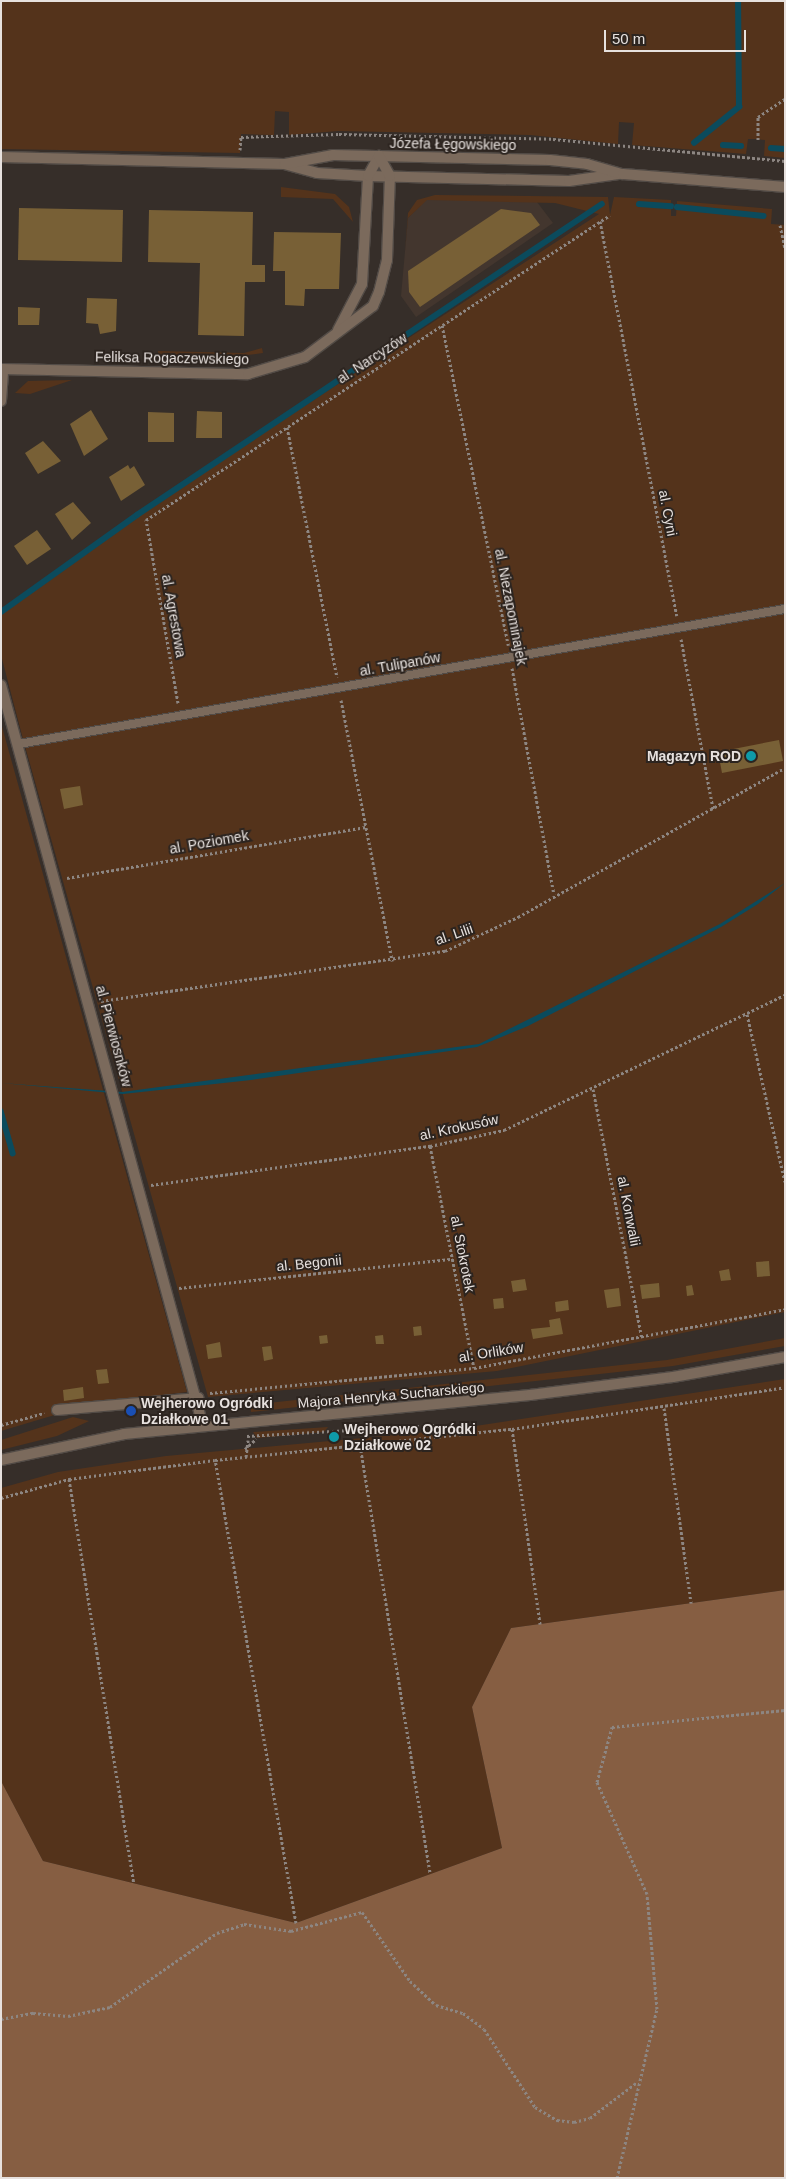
<!DOCTYPE html>
<html>
<head>
<meta charset="utf-8">
<style>
	body { margin:0 }
	#map { position:relative; width:786px; height:2179px; overflow:hidden; background:#362e29; font-family:Helvetica,sans-serif }
	div>[style] { position:absolute }
	.built>* { inset:0; background:#43362e }
	.green>* { inset:0; background:#54331b }
	.forest>* { inset:0; background:#865e42 }
	.water>* { inset:0; background:#0b4b5d }
	.stream>* { height:5.5px; margin:-2.75px; padding:0 2.75px; transform-origin:2.75px; border-radius:2.75px; background:#0b4b5d }
	.building>* { inset:0; background:#786036 }
	.path>* { height:3px; margin-top:-1.5px; transform-origin:0; background:repeating-linear-gradient(90deg,#8d8682 0 2.5px,transparent 0 5px) }
	.roads { filter:drop-shadow(1px 0 #524b46) drop-shadow(-1px 0 #524b46) drop-shadow(0 1px #524b46) drop-shadow(0 -1px #524b46) }
	.service>* { height:8px; margin:-4px; padding:0 4px; transform-origin:4px; border-radius:4px; background:#7b6a5c }
	.minor>* { height:10px; margin:-5px; padding:0 5px; transform-origin:5px; border-radius:5px; background:#7b6a5c }
	.tertiary>* { height:10px; margin:-5px; padding:0 5px; transform-origin:5px; border-radius:5px; background:#7b6a5c }
	.dots>* { width:14px; height:14px; translate:-50% -50%; box-sizing:border-box; border:2px solid #2c241f; border-radius:50% }
	span { translate:-50% -50%; white-space:nowrap; text-align:center; line-height:1.15; -webkit-text-stroke:4px #2c241f; paint-order:stroke }
	.street-label { font-size:14px; color:#e7e1de }
	.poi-label { font-size:14px; color:#e7e1de; font-weight:700 }
	.right { translate:-100% -50%; text-align:right }
	.left { translate:0 -50%; text-align:left }
	.frame { position:absolute; inset:0; border:2px solid #e7e1de; pointer-events:none }
	.scale { position:absolute; left:604px; top:30px; width:142px; height:22px; box-sizing:border-box; border:2px solid #e7e1de; border-top:0; padding-left:6px; font-size:15px; line-height:18px; white-space:nowrap; color:#e7e1de; -webkit-text-stroke:4px #2c241f; paint-order:stroke }
</style>
</head>
<body>
<div id="map">
	<div class="built">
		<div style="clip-path:polygon(427px 199px,537px 202px,553px 223px,416px 317px,401px 296px,408px 218px)"></div>
	</div>
	<div class="green">
		<div style="clip-path:polygon(1px 1px,785px 1px,785px 158px,764px 156px,765px 140px,756px 139px,748px 139px,746px 154px,632px 145px,634px 123px,619px 122px,618px 144px,530px 135px,338px 131px,289px 135px,289px 112px,275px 111px,274px 135px,241px 134px,240px 153px,1px 149px)"></div>
		<div style="clip-path:polygon(281px 187px,335px 194px,349px 207px,353px 222px,333px 199px,281px 197px)"></div>
		<div style="clip-path:polygon(435px 195px,608px 197px,610px 215px,614px 197px,671px 200px,671px 216px,676px 216px,677px 201px,772px 209px,771px 224px,785px 225px,785px 1312px,497px 1371px,208px 1397px,23px 739px,1px 655px,1px 612px,137px 515px,599px 214px,555px 203px,427px 200px,408px 218px,405px 253px,408px 213px,417px 200px)"></div>
		<div style="clip-path:polygon(262px 348px,263px 353px,247px 355px,158px 356px,158px 351px,244px 353px)"></div>
		<div style="clip-path:polygon(72px 380px,30px 394px,15px 393px,28px 381px)"></div>
		<div style="clip-path:polygon(1px 723px,187px 1392px,57px 1407px,58px 1414px,1px 1431px)"></div>
		<div style="clip-path:polygon(785px 1338px,785px 1346px,673px 1366px,251px 1412px,250px 1405px,667px 1360px)"></div>
		<div style="clip-path:polygon(785px 1379px,785px 1590px,511px 1628px,472px 1707px,502px 1848px,296px 1923px,43px 1861px,1px 1781px,1px 1488px,58px 1472px,166px 1456px,449px 1430px)"></div>
		<div style="clip-path:polygon(73px 1417px,89px 1421px,57px 1436px,1px 1450px,1px 1440px)"></div>
		<div style="clip-path:polygon(328px 1427px,324px 1432px,257px 1438px,253px 1432px)"></div>
	</div>
	<div class="forest">
		<div style="clip-path:polygon(785px 1590px,785px 2178px,1px 2178px,1px 1781px,43px 1861px,296px 1923px,502px 1848px,472px 1707px,511px 1628px)"></div>
	</div>
	<div class="water">
		<div style="clip-path:polygon(785px 883px,758px 904px,721px 927px,528px 1026px,477px 1047px,251px 1080px,123px 1094px,1px 1083px,122px 1092px,479px 1044px,720px 924px)"></div>
	</div>
	<div class="stream">
		<div style="left:694px;top:143px;width:58px;rotate:-38.7deg"></div>
		<div style="left:739px;top:107px;width:106px;rotate:-90.5deg"></div>
		<div style="left:723px;top:145px;width:18px;rotate:3deg"></div>
		<div style="left:771px;top:148px;width:14px;rotate:4deg"></div>
		<div style="left:639px;top:204px;width:32px;rotate:4deg"></div>
		<div style="left:677px;top:207px;width:87px;rotate:5.9deg"></div>
		<div style="left:1px;top:612px;width:167px;rotate:-35.5deg"></div>
		<div style="left:137px;top:515px;width:559px;rotate:-33.78deg"></div>
		<div style="left:1px;top:1111px;width:44px;rotate:74.1deg"></div>
	</div>
	<div class="building">
		<div style="clip-path:polygon(19px 208px,123px 210px,122px 262px,18px 260px)"></div>
		<div style="clip-path:polygon(501px 209px,531px 213px,540px 225px,420px 307px,409px 292px,408px 271px)"></div>
		<div style="clip-path:polygon(149px 210px,253px 212px,252px 265px,265px 265px,265px 282px,245px 282px,244px 336px,198px 335px,200px 263px,148px 262px)"></div>
		<div style="clip-path:polygon(274px 232px,341px 233px,339px 289px,305px 289px,304px 306px,285px 305px,285px 271px,273px 271px)"></div>
		<div style="clip-path:polygon(87px 298px,117px 299px,116px 331px,100px 334px,98px 324px,86px 323px)"></div>
		<div style="clip-path:polygon(18px 307px,40px 308px,39px 325px,18px 325px)"></div>
		<div style="clip-path:polygon(91px 410px,108px 439px,84px 456px,70px 424px)"></div>
		<div style="clip-path:polygon(197px 411px,222px 412px,222px 438px,196px 438px)"></div>
		<div style="clip-path:polygon(148px 412px,174px 413px,174px 442px,148px 442px)"></div>
		<div style="clip-path:polygon(43px 441px,61px 461px,38px 474px,25px 453px)"></div>
		<div style="clip-path:polygon(128px 465px,130px 469px,134px 466px,145px 485px,121px 501px,109px 477px)"></div>
		<div style="clip-path:polygon(73px 502px,91px 523px,72px 540px,55px 514px)"></div>
		<div style="clip-path:polygon(37px 530px,51px 549px,27px 565px,14px 546px)"></div>
		<div style="clip-path:polygon(779px 740px,783px 761px,722px 773px,718px 752px)"></div>
		<div style="clip-path:polygon(80px 786px,83px 805px,64px 809px,60px 789px)"></div>
		<div style="clip-path:polygon(769px 1261px,770px 1276px,757px 1277px,756px 1262px)"></div>
		<div style="clip-path:polygon(729px 1269px,731px 1280px,721px 1281px,719px 1271px)"></div>
		<div style="clip-path:polygon(525px 1279px,527px 1290px,513px 1292px,511px 1281px)"></div>
		<div style="clip-path:polygon(659px 1283px,660px 1297px,642px 1299px,640px 1285px)"></div>
		<div style="clip-path:polygon(692px 1285px,694px 1295px,687px 1296px,686px 1286px)"></div>
		<div style="clip-path:polygon(619px 1288px,621px 1306px,607px 1308px,604px 1290px)"></div>
		<div style="clip-path:polygon(503px 1298px,504px 1308px,494px 1309px,493px 1299px)"></div>
		<div style="clip-path:polygon(568px 1300px,569px 1310px,556px 1312px,555px 1302px)"></div>
		<div style="clip-path:polygon(560px 1318px,563px 1334px,533px 1339px,531px 1329px,550px 1327px,549px 1320px)"></div>
		<div style="clip-path:polygon(421px 1326px,422px 1335px,414px 1336px,413px 1327px)"></div>
		<div style="clip-path:polygon(327px 1335px,328px 1343px,320px 1344px,319px 1336px)"></div>
		<div style="clip-path:polygon(383px 1335px,384px 1344px,376px 1344px,375px 1336px)"></div>
		<div style="clip-path:polygon(220px 1342px,222px 1357px,208px 1359px,206px 1345px)"></div>
		<div style="clip-path:polygon(271px 1346px,273px 1359px,264px 1361px,262px 1347px)"></div>
		<div style="clip-path:polygon(107px 1369px,109px 1383px,98px 1384px,96px 1370px)"></div>
		<div style="clip-path:polygon(83px 1387px,84px 1398px,64px 1401px,63px 1390px)"></div>
	</div>
	<div class="path">
		<div style="left:758px;top:140px;width:23px;rotate:-90deg"></div>
		<div style="left:758px;top:117px;width:32px;rotate:-34deg"></div>
		<div style="left:240px;top:150px;width:13px;rotate:-86deg"></div>
		<div style="left:241px;top:137px;width:98px;rotate:-1.8deg"></div>
		<div style="left:339px;top:134px;width:214px;rotate:1.3deg"></div>
		<div style="left:553px;top:139px;width:233px;rotate:5.4deg"></div>
		<div style="left:600px;top:221px;width:402px;rotate:79deg"></div>
		<div style="left:780px;top:225px;width:24px;rotate:78deg"></div>
		<div style="left:442px;top:325px;width:327px;rotate:78.3deg"></div>
		<div style="left:287px;top:427px;width:255px;rotate:78.7deg"></div>
		<div style="left:681px;top:639px;width:173px;rotate:79.3deg"></div>
		<div style="left:512px;top:668px;width:230px;rotate:79.5deg"></div>
		<div style="left:341px;top:700px;width:266px;rotate:78.9deg"></div>
		<div style="left:178px;top:703px;width:186px;rotate:-99.9deg"></div>
		<div style="left:146px;top:520px;width:555px;rotate:-33.32deg"></div>
		<div style="left:67px;top:878px;width:303px;rotate:-9.7deg"></div>
		<div style="left:101px;top:1001px;width:348px;rotate:-8.3deg"></div>
		<div style="left:445px;top:951px;width:81px;rotate:-25deg"></div>
		<div style="left:518px;top:917px;width:306px;rotate:-29.2deg"></div>
		<div style="left:747px;top:1014px;width:172px;rotate:77.3deg"></div>
		<div style="left:593px;top:1089px;width:254px;rotate:78.9deg"></div>
		<div style="left:430px;top:1146px;width:226px;rotate:78.8deg"></div>
		<div style="left:151px;top:1185px;width:282px;rotate:-8deg"></div>
		<div style="left:430px;top:1146px;width:76px;rotate:-12.2deg"></div>
		<div style="left:504px;top:1130px;width:312px;rotate:-25.7deg"></div>
		<div style="left:179px;top:1288px;width:275px;rotate:-6.1deg"></div>
		<div style="left:210px;top:1393px;width:265px;rotate:-5.4deg"></div>
		<div style="left:474px;top:1368px;width:317px;rotate:-10.7deg"></div>
		<div style="left:664px;top:1408px;width:197px;rotate:82.1deg"></div>
		<div style="left:1px;top:1425px;width:45px;rotate:-15.6deg"></div>
		<div style="left:512px;top:1429px;width:197px;rotate:81.8deg"></div>
		<div style="left:247px;top:1436px;width:191px;rotate:-3.3deg"></div>
		<div style="left:360px;top:1445px;width:435px;rotate:80.7deg"></div>
		<div style="left:245px;top:1449px;width:15px;rotate:-42deg"></div>
		<div style="left:246px;top:1457px;width:17px;rotate:-83deg"></div>
		<div style="left:69px;top:1479px;width:409px;rotate:80.9deg"></div>
		<div style="left:1px;top:1498px;width:71px;rotate:-15.6deg"></div>
		<div style="left:69px;top:1479px;width:147px;rotate:-7.4deg"></div>
		<div style="left:296px;top:1923px;width:470px;rotate:-99.9deg"></div>
		<div style="left:215px;top:1460px;width:299px;rotate:-6deg"></div>
		<div style="left:512px;top:1429px;width:276px;rotate:-8.7deg"></div>
		<div style="left:1px;top:2019px;width:33px;rotate:-11deg"></div>
		<div style="left:33px;top:2013px;width:35px;rotate:5deg"></div>
		<div style="left:68px;top:2016px;width:43px;rotate:-12.1deg"></div>
		<div style="left:110px;top:2007px;width:130px;rotate:-34.7deg"></div>
		<div style="left:217px;top:1933px;width:28px;rotate:-18deg"></div>
		<div style="left:244px;top:1924px;width:48px;rotate:8.5deg"></div>
		<div style="left:291px;top:1931px;width:73px;rotate:-15deg"></div>
		<div style="left:362px;top:1912px;width:84px;rotate:55.2deg"></div>
		<div style="left:410px;top:1981px;width:35px;rotate:43deg"></div>
		<div style="left:436px;top:2005px;width:28px;rotate:17deg"></div>
		<div style="left:463px;top:2013px;width:26px;rotate:37deg"></div>
		<div style="left:484px;top:2029px;width:93px;rotate:56.8deg"></div>
		<div style="left:535px;top:2107px;width:26px;rotate:31deg"></div>
		<div style="left:557px;top:2120px;width:17px;rotate:7deg"></div>
		<div style="left:574px;top:2122px;width:16px;rotate:-14deg"></div>
		<div style="left:590px;top:2118px;width:58px;rotate:-37.3deg"></div>
		<div style="left:617px;top:2178px;width:174px;rotate:-76.7deg"></div>
		<div style="left:657px;top:2009px;width:115px;rotate:-95deg"></div>
		<div style="left:647px;top:1894px;width:123px;rotate:-114.1deg"></div>
		<div style="left:597px;top:1782px;width:57px;rotate:-74.7deg"></div>
		<div style="left:612px;top:1727px;width:174px;rotate:-5.6deg"></div>
	</div>
	<div class="roads">
		<div class="service">
			<div style="left:19px;top:744px;width:778px;rotate:-10deg"></div>
		</div>
		<div class="minor">
			<div style="left:1px;top:157px;width:283px;rotate:1.4deg"></div>
			<div style="left:284px;top:164px;width:34px;rotate:15deg"></div>
			<div style="left:317px;top:173px;width:51px;rotate:3.4deg"></div>
			<div style="left:368px;top:176px;width:201px;rotate:1.4deg"></div>
			<div style="left:569px;top:181px;width:50px;rotate:-8deg"></div>
			<div style="left:285px;top:164px;width:49px;rotate:-10.6deg"></div>
			<div style="left:333px;top:155px;width:217px;rotate:1.3deg"></div>
			<div style="left:550px;top:160px;width:37px;rotate:6deg"></div>
			<div style="left:587px;top:164px;width:37px;rotate:16deg"></div>
			<div style="left:623px;top:174px;width:163px;rotate:4.6deg"></div>
			<div style="left:338px;top:330px;width:52px;rotate:-62.4deg"></div>
			<div style="left:362px;top:284px;width:108px;rotate:-86.8deg"></div>
			<div style="left:368px;top:176px;width:23px;rotate:-61deg"></div>
			<div style="left:1px;top:369px;width:247px;rotate:1.2deg"></div>
			<div style="left:248px;top:374px;width:59px;rotate:-16.6deg"></div>
			<div style="left:305px;top:357px;width:85px;rotate:-36.9deg"></div>
			<div style="left:373px;top:306px;width:15px;rotate:-67deg"></div>
			<div style="left:379px;top:292px;width:33px;rotate:-76deg"></div>
			<div style="left:387px;top:260px;width:84px;rotate:-88deg"></div>
			<div style="left:390px;top:176px;width:23px;rotate:-119deg"></div>
			<div style="left:1px;top:401px;width:32px;rotate:-86deg"></div>
			<div style="left:1px;top:685px;width:768px;rotate:74.75deg"></div>
			<div style="left:57px;top:1410px;width:142px;rotate:-4.9deg"></div>
		</div>
		<div class="tertiary">
			<div style="left:1px;top:1460px;width:126px;rotate:-11.9deg"></div>
			<div style="left:124px;top:1434px;width:408px;rotate:-5.5deg"></div>
			<div style="left:530px;top:1395px;width:144px;rotate:-7.2deg"></div>
			<div style="left:673px;top:1377px;width:114px;rotate:-10.1deg"></div>
		</div>
	</div>
	<div class="dots">
		<div style="left:751px;top:756px;background:#0f9aa8"></div>
		<div style="left:131px;top:1411px;background:#1a4fb4"></div>
		<div style="left:334px;top:1437px;background:#0f9aa8"></div>
	</div>
	<div class="street-label">
		<span style="left:453px;top:144px;rotate:1deg">Józefa Łęgowskiego</span>
		<span style="left:172px;top:358px;rotate:1deg">Feliksa Rogaczewskiego</span>
		<span style="left:372px;top:358px;rotate:-33deg">al. Narcyzów</span>
		<span style="left:668px;top:513px;rotate:79deg">al. Cyni</span>
		<span style="left:511px;top:607px;rotate:79deg">al. Niezapominajek</span>
		<span style="left:174px;top:616px;rotate:80deg">al. Agrestowa</span>
		<span style="left:400px;top:664px;rotate:-10deg">al. Tulipanów</span>
		<span style="left:209px;top:842px;rotate:-10deg">al. Poziomek</span>
		<span style="left:454px;top:934px;rotate:-19deg">al. Lilii</span>
		<span style="left:114px;top:1036px;rotate:75deg">al. Pierwiosnków</span>
		<span style="left:459px;top:1127px;rotate:-12deg">al. Krokusów</span>
		<span style="left:629px;top:1211px;rotate:79deg">al. Konwalii</span>
		<span style="left:463px;top:1254px;rotate:79deg">al. Stokrotek</span>
		<span style="left:309px;top:1263px;rotate:-6deg">al. Begonii</span>
		<span style="left:491px;top:1352px;rotate:-9deg">al. Orlików</span>
		<span style="left:391px;top:1395px;rotate:-5deg">Majora Henryka Sucharskiego</span>
	</div>
	<div class="poi-label">
		<span class="right" style="left:741px;top:756px">Magazyn ROD</span>
		<span class="left" style="left:141px;top:1411px">Wejherowo Ogródki<br>Działkowe 01</span>
		<span class="left" style="left:344px;top:1437px">Wejherowo Ogródki<br>Działkowe 02</span>
	</div>
	<div class="frame"></div>
	<div class="scale">50 m</div>
</div>
</body>
</html>
